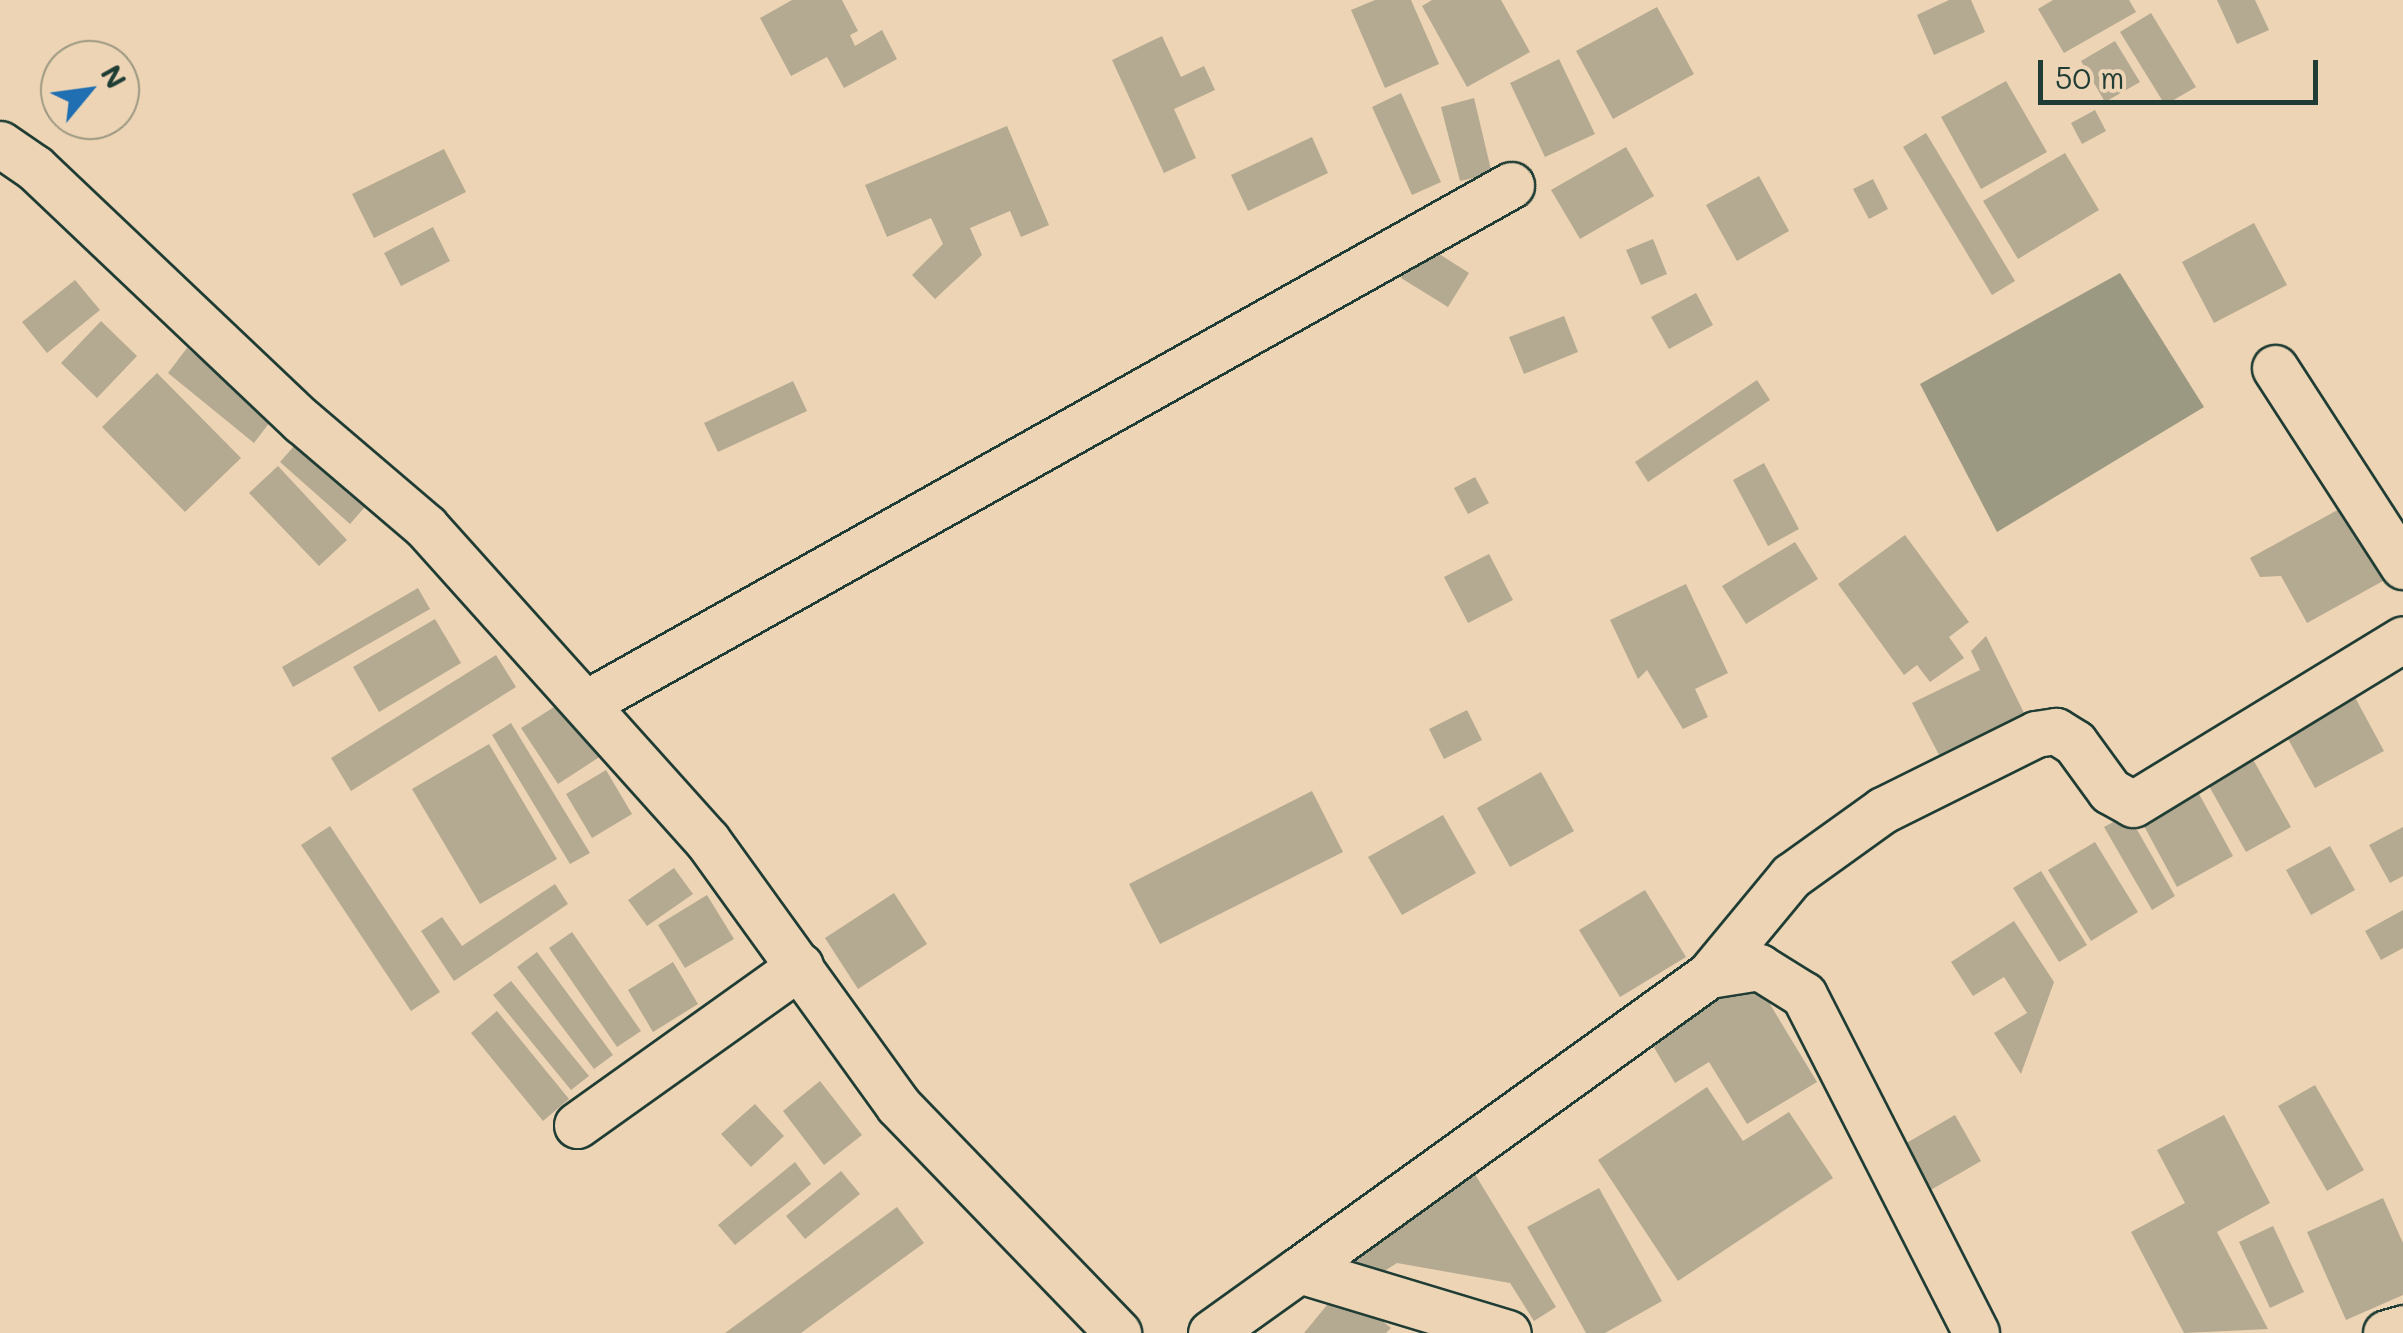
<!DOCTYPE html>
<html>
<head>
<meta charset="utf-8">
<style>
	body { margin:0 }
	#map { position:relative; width:2403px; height:1333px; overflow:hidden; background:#edd4b5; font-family:Mali,sans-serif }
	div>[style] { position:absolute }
	.water>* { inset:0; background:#9b9982 }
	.building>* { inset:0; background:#b4aa91 }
	.roads { filter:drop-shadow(2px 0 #1f3d34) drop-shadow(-2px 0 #1f3d34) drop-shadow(0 2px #1f3d34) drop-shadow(0 -2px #1f3d34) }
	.minor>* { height:45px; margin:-22.5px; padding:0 22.5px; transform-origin:22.5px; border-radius:22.5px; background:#edd4b5 }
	span { translate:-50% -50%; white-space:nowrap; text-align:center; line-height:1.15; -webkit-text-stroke:8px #edd4b5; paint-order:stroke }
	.north { position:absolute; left:40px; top:40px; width:100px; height:100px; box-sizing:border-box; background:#edd4b5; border:2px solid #9b9881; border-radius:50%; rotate:61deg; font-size:28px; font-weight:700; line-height:40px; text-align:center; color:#1f3d34 }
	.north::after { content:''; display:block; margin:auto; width:35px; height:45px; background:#1f6fb2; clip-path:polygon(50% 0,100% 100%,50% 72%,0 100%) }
	.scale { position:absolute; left:2038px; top:60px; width:280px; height:45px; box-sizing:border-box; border:5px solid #1f3d34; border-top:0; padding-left:12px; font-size:30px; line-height:35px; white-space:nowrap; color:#1f3d34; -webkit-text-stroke:8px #edd4b5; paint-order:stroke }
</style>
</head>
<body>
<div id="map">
	<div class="water">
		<div style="clip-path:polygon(2120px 273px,2204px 407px,1997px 532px,1920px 384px)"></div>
	</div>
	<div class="building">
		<div style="clip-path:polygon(792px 0,842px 0,858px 31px,850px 35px,855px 46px,882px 30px,897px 59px,844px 88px,827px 57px,791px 76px,760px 18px)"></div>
		<div style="clip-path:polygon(1375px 0,1411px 0,1439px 64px,1385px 88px,1351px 10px)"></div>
		<div style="clip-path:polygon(1432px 0,1501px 0,1530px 52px,1467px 87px,1422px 6px)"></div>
		<div style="clip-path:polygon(1949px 0,1971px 0,1985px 32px,1934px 55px,1917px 15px)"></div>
		<div style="clip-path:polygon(2053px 0,2129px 0,2136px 12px,2064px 53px,2038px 9px)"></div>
		<div style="clip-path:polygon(2217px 0,2255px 0,2269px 30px,2237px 44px)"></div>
		<div style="clip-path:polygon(1657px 7px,1694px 74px,1613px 119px,1576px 51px)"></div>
		<div style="clip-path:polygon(2151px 13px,2196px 87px,2165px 105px,2120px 32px)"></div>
		<div style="clip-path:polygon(1162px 36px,1181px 77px,1204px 66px,1215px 90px,1174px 109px,1196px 158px,1164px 173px,1112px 60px)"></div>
		<div style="clip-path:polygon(2115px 41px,2140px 82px,2105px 102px,2081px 61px)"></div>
		<div style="clip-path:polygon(1559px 59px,1595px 134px,1545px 157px,1510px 83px)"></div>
		<div style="clip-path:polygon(2006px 81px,2047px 152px,1981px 189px,1941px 117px)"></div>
		<div style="clip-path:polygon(1401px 93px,1441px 182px,1412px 195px,1372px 107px)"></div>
		<div style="clip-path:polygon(1474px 98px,1492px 174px,1460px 181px,1441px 107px)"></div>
		<div style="clip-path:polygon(2095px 110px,2106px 131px,2082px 144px,2071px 123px)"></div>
		<div style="clip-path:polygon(1007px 126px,1049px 225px,1021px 237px,1010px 211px,970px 228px,982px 255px,935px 299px,912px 275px,943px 244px,931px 218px,887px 237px,865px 185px)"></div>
		<div style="clip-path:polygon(1926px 133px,2015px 281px,1992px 295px,1903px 147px)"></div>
		<div style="clip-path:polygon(1312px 137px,1328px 173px,1248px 211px,1231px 175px)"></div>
		<div style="clip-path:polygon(1626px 147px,1654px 196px,1580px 239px,1551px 190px)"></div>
		<div style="clip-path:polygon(444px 149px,466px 192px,374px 238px,352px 194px)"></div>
		<div style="clip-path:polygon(2065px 153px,2099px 210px,2018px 259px,1983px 201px)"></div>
		<div style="clip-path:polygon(1759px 176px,1789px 231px,1737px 261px,1706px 205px)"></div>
		<div style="clip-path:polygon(1873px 179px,1888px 209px,1869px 219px,1853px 189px)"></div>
		<div style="clip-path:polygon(2254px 223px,2287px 285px,2214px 323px,2182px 262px)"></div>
		<div style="clip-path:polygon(433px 227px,450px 261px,401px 286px,384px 253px)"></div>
		<div style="clip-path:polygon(1653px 239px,1667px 274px,1641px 285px,1626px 250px)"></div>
		<div style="clip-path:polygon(1422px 243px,1469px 273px,1448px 307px,1401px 278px)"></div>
		<div style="clip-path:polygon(75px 280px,100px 310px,47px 353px,22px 322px)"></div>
		<div style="clip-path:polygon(1696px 293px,1713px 325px,1669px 349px,1651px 317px)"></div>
		<div style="clip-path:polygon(1564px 316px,1578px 352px,1524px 374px,1509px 337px)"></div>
		<div style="clip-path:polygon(101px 321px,137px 356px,97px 398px,61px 363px)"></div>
		<div style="clip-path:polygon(187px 348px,273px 418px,254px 443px,168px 373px)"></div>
		<div style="clip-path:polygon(157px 373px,241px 458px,185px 512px,102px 427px)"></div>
		<div style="clip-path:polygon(1757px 380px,1770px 400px,1648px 482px,1635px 462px)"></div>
		<div style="clip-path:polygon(793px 381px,807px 411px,718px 452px,704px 423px)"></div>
		<div style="clip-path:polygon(302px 437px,372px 499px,350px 524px,280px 462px)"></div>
		<div style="clip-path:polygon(1764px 463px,1799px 529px,1768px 546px,1733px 480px)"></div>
		<div style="clip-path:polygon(278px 466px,347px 540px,319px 566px,249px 493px)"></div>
		<div style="clip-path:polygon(1475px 477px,1489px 503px,1468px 514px,1454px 488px)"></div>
		<div style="clip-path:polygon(2343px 507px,2383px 581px,2307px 623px,2281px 576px,2260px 577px,2250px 558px)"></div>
		<div style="clip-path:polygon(1905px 535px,1969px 622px,1949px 637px,1964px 658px,1930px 682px,1917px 665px,1904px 675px,1838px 584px)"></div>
		<div style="clip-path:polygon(1795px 542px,1818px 579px,1746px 624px,1722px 586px)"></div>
		<div style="clip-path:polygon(1489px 554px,1513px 600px,1468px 623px,1444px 577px)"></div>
		<div style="clip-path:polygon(1686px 584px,1728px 673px,1695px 689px,1708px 717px,1683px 729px,1647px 670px,1638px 679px,1610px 620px)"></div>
		<div style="clip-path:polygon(418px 588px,430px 609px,293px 687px,282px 667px)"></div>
		<div style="clip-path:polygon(435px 619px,461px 663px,379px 712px,353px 667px)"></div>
		<div style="clip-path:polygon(1986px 636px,2033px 731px,1971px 763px,1961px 744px,1939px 755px,1912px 703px,1980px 670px,1971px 651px)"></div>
		<div style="clip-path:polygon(496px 655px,516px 687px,351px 791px,331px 758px)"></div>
		<div style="clip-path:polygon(2351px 690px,2384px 751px,2315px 788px,2282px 728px)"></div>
		<div style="clip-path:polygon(565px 700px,601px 756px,558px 784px,521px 728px)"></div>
		<div style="clip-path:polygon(1467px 710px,1482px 740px,1444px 759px,1429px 729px)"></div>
		<div style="clip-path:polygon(511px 723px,590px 853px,570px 864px,492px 735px)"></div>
		<div style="clip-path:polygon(489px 744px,557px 859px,480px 904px,412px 789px)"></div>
		<div style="clip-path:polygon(2250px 754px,2291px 827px,2246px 852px,2205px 779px)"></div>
		<div style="clip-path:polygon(606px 770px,632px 814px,592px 838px,566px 794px)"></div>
		<div style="clip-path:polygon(1541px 772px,1574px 831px,1510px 867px,1477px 808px)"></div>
		<div style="clip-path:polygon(2193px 783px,2233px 856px,2177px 887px,2137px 813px)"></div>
		<div style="clip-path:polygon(1312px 791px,1343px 852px,1160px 944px,1129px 884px)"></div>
		<div style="clip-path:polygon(2128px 814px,2175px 896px,2152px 910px,2104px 827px)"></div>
		<div style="clip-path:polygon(1443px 815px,1476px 873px,1402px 915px,1368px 857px)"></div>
		<div style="clip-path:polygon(330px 826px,440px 992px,411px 1011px,301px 845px)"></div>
		<div style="clip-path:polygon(2403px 827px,2403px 876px,2390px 883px,2369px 845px)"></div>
		<div style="clip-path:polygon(2095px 842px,2138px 912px,2091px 941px,2048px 870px)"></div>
		<div style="clip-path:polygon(2330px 846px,2355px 890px,2311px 915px,2286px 870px)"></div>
		<div style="clip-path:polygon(674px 868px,693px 894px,647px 926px,628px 900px)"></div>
		<div style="clip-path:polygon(2041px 871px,2087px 945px,2059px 962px,2013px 888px)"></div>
		<div style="clip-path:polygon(555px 884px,568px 904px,454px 981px,421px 931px,442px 917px,462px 946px)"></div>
		<div style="clip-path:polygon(1645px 890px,1686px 957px,1620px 997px,1579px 930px)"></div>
		<div style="clip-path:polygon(894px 893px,927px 944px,858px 989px,825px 938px)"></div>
		<div style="clip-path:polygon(707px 895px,734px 939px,685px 968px,658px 925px)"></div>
		<div style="clip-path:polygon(2403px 910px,2403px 948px,2381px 960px,2365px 931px)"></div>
		<div style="clip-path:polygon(2014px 921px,2054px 982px,2021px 1074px,1994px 1033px,2027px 1013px,2004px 977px,1973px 996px,1951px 962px)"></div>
		<div style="clip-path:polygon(572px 932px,641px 1031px,617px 1047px,549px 948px)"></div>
		<div style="clip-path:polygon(537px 952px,613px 1055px,594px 1069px,517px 967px)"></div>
		<div style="clip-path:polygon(673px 962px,698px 1004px,653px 1032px,628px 990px)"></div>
		<div style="clip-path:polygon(1750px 971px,1817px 1082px,1747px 1124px,1709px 1062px,1675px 1083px,1646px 1034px)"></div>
		<div style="clip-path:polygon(511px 981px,589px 1076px,571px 1090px,493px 995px)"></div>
		<div style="clip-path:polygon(497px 1011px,569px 1099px,543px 1121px,471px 1033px)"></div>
		<div style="clip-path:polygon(820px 1081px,862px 1135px,824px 1165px,783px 1111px)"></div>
		<div style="clip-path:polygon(2315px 1085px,2364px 1170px,2327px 1191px,2278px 1106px)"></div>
		<div style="clip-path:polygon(1707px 1087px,1743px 1141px,1789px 1112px,1833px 1178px,1678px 1281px,1598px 1160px)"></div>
		<div style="clip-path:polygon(755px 1104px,784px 1136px,751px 1167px,721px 1134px)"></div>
		<div style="clip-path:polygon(1955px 1115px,1981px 1161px,1922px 1195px,1896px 1149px)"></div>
		<div style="clip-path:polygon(2224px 1115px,2270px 1203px,2217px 1232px,2268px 1329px,2184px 1333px,2131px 1232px,2185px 1203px,2157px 1150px)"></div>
		<div style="clip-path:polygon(795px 1162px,811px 1184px,735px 1245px,718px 1225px)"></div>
		<div style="clip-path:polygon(841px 1171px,860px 1194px,805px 1239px,786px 1216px)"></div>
		<div style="clip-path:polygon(1473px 1171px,1556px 1307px,1534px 1321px,1510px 1283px,1397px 1263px,1358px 1288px,1337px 1255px)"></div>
		<div style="clip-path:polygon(1599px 1188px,1662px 1301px,1605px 1333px,1586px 1333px,1527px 1227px)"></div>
		<div style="clip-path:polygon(2383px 1198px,2403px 1243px,2403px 1295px,2346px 1320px,2307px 1232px)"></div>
		<div style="clip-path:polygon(897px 1207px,924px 1243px,801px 1333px,725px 1333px)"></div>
		<div style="clip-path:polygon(2273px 1226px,2304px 1292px,2270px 1308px,2239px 1242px)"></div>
		<div style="clip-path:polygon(1341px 1288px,1391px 1328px,1386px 1333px,1304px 1333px)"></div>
	</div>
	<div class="roads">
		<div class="minor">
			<div style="left:0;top:144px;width:42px;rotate:34.4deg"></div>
			<div style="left:35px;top:168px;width:368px;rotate:43.5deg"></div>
			<div style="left:302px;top:421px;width:163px;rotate:40.5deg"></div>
			<div style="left:426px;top:527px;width:421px;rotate:48.1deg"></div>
			<div style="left:707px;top:840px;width:327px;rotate:54.2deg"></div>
			<div style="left:898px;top:1105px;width:317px;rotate:46deg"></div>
			<div style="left:2275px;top:368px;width:236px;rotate:57.1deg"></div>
			<div style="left:588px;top:702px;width:1058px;rotate:-29.25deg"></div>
			<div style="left:1709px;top:975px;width:129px;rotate:-50.4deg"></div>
			<div style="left:1791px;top:876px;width:113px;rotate:-35.7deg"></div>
			<div style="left:1883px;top:810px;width:171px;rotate:-26.4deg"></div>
			<div style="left:2036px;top:734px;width:20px;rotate:-9deg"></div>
			<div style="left:2056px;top:731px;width:22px;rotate:32deg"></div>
			<div style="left:2075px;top:743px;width:59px;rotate:53.9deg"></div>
			<div style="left:2110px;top:791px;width:26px;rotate:29deg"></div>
			<div style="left:2133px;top:804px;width:316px;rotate:-31.4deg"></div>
			<div style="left:577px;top:1125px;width:274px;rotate:-35.5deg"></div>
			<div style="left:1299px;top:1270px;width:505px;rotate:-35.74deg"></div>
			<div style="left:1709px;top:975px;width:51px;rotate:-9.1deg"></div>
			<div style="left:1759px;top:967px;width:53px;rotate:31.9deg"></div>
			<div style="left:1804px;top:995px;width:379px;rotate:63deg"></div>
			<div style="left:1211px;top:1333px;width:108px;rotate:-35.6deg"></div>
			<div style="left:1299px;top:1270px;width:218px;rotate:16.8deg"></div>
			<div style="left:2386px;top:1333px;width:18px;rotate:-16deg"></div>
		</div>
	</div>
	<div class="north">N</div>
	<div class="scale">50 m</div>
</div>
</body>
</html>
